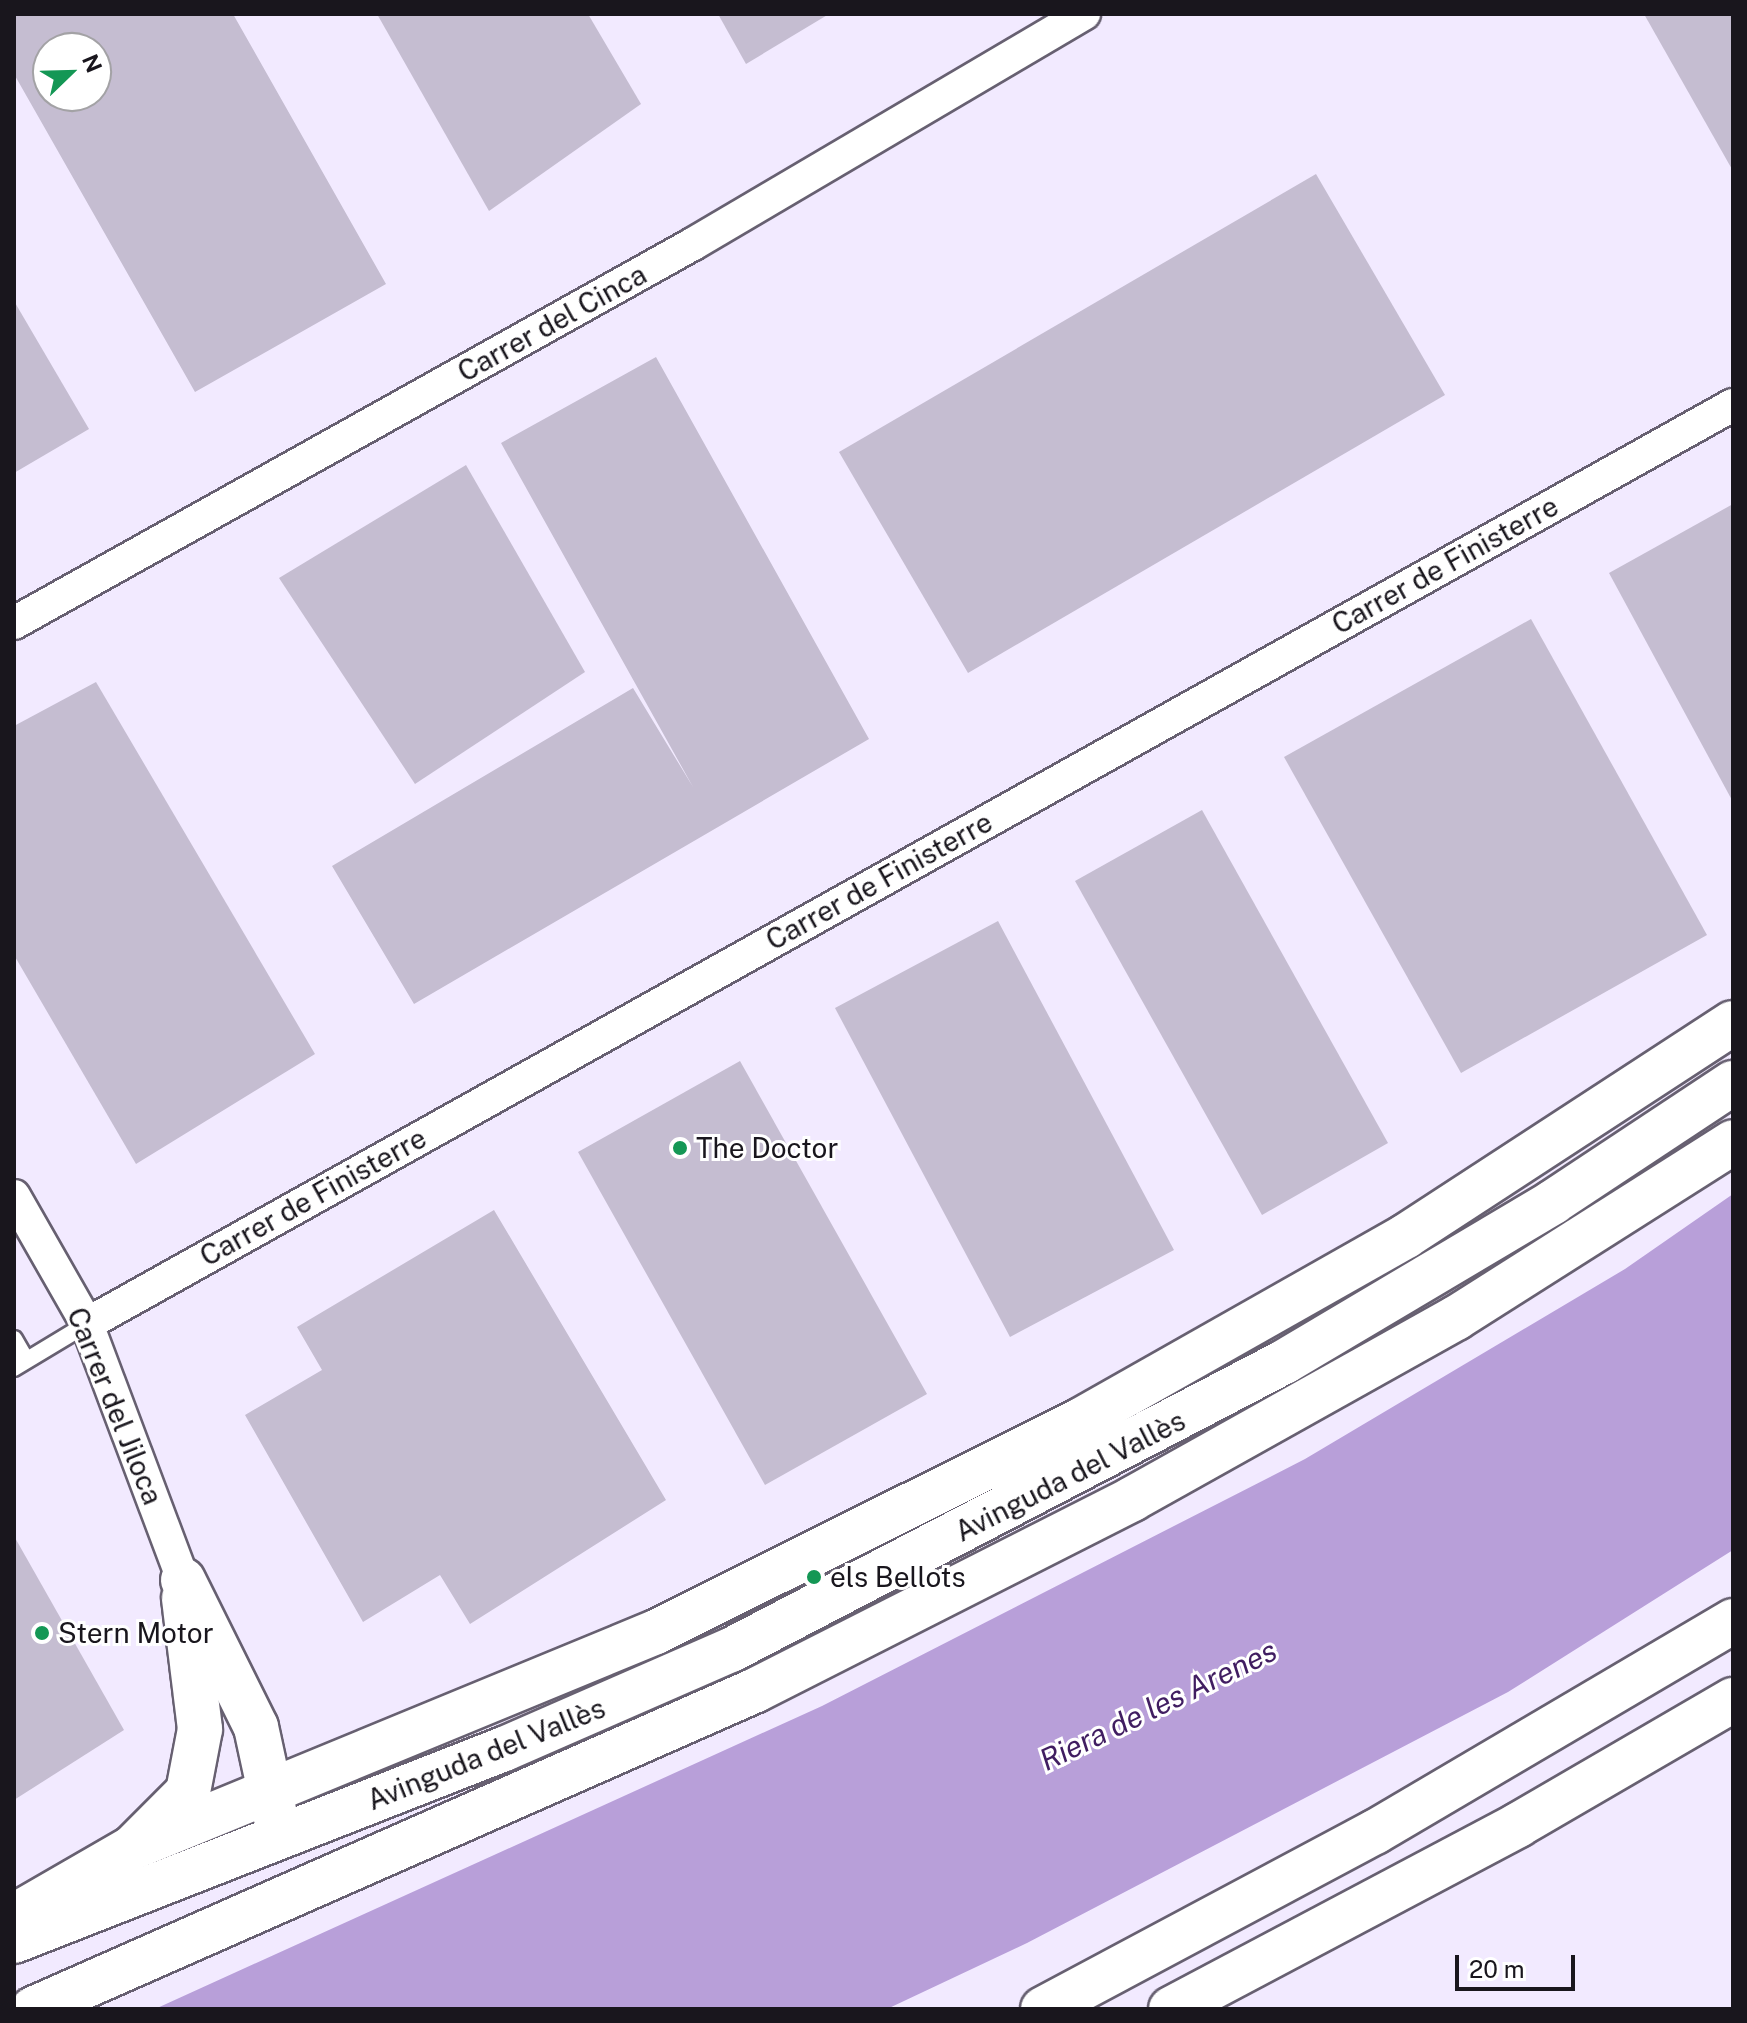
<!DOCTYPE html>
<html>
<head>
<meta charset="utf-8">
<style>
	body { margin:0 }
	#map { position:relative; width:1747px; height:2023px; overflow:hidden; background:#f2eaff; font-family:"Public Sans",sans-serif }
	div>[style] { position:absolute }
	.water>* { inset:0; background:#b89fd9 }
	.building>* { inset:0; background:#c5bdd1 }
	.roads { filter:drop-shadow(2px 0 #676071) drop-shadow(-2px 0 #676071) drop-shadow(0 2px #676071) drop-shadow(0 -2px #676071) }
	.lane>* { height:16px; margin:-8px; padding:0 8px; transform-origin:8px; border-radius:8px; background:#fff }
	.street>* { height:32px; margin:-16px; padding:0 16px; transform-origin:16px; border-radius:16px; background:#fff }
	.secondary>* { height:44px; margin:-22px; padding:0 22px; transform-origin:22px; border-radius:22px; background:#fff }
	.dots>* { width:22px; height:22px; translate:-50% -50%; box-sizing:border-box; border:4px solid #fff; border-radius:50% }
	span { translate:-50% -50%; white-space:nowrap; text-align:center; line-height:1.15; -webkit-text-stroke:6px #fff; paint-order:stroke }
	.street-label { font-size:28px; color:#19161d }
	.poi-label { font-size:28px; color:#19161d }
	.left { translate:0 -50%; text-align:left }
	.water-label { font-size:30px; color:#401d61; font-style:italic }
	.frame { position:absolute; inset:0; border:16px solid #19161d; pointer-events:none }
	.north { position:absolute; left:32px; top:32px; width:80px; height:80px; box-sizing:border-box; background:#fff; border:2px solid #a3a2a5; border-radius:50%; rotate:67deg; font-size:22px; font-weight:700; line-height:32px; text-align:center; color:#19161d }
	.north::after { content:''; display:block; margin:auto; width:28px; height:36px; background:#149755; clip-path:polygon(50% 0,100% 100%,50% 72%,0 100%) }
	.scale { position:absolute; left:1455px; top:1955px; width:120px; height:36px; box-sizing:border-box; border:4px solid #19161d; border-top:0; padding-left:10px; font-size:24px; line-height:28px; white-space:nowrap; color:#19161d; -webkit-text-stroke:6px #fff; paint-order:stroke }
</style>
</head>
<body>
<div id="map">
	<div class="water">
		<div style="clip-path:polygon(1733px 1194px,1733px 1550px,1508px 1692px,1027px 1943px,887px 2009px,155px 2009px,822px 1706px,1305px 1459px,1625px 1269px)"></div>
	</div>
	<div class="building">
		<div style="clip-path:polygon(evenodd,14px 14px,233px 14px,386px 284px,195px 392px,14px 74px,14px 14px,48px 48px,96px 48px,96px 96px,48px 96px,48px 48px)"></div>
		<div style="clip-path:polygon(377px 14px,588px 14px,641px 104px,489px 211px)"></div>
		<div style="clip-path:polygon(718px 14px,829px 14px,746px 64px)"></div>
		<div style="clip-path:polygon(1644px 14px,1733px 14px,1733px 171px)"></div>
		<div style="clip-path:polygon(1316px 174px,1445px 395px,968px 673px,839px 452px)"></div>
		<div style="clip-path:polygon(14px 301px,89px 429px,14px 473px)"></div>
		<div style="clip-path:polygon(656px 357px,869px 739px,414px 1004px,332px 866px,633px 688px,693px 787px,501px 443px)"></div>
		<div style="clip-path:polygon(466px 465px,585px 672px,415px 784px,279px 578px)"></div>
		<div style="clip-path:polygon(1733px 504px,1733px 802px,1609px 573px)"></div>
		<div style="clip-path:polygon(1531px 619px,1707px 935px,1461px 1073px,1284px 757px)"></div>
		<div style="clip-path:polygon(96px 682px,315px 1054px,136px 1164px,14px 955px,14px 726px)"></div>
		<div style="clip-path:polygon(1202px 810px,1388px 1143px,1262px 1215px,1075px 881px)"></div>
		<div style="clip-path:polygon(998px 921px,1174px 1250px,1010px 1337px,835px 1008px)"></div>
		<div style="clip-path:polygon(740px 1061px,927px 1394px,765px 1485px,578px 1152px)"></div>
		<div style="clip-path:polygon(494px 1210px,666px 1500px,470px 1624px,440px 1575px,363px 1622px,245px 1415px,322px 1370px,297px 1327px)"></div>
		<div style="clip-path:polygon(14px 1536px,124px 1730px,14px 1800px)"></div>
	</div>
	<div class="roads">
		<div class="lane">
			<div style="left:14px;top:1339px;width:24px;rotate:60deg"></div>
			<div style="left:14px;top:1368px;width:85px;rotate:-31.1deg"></div>
		</div>
		<div class="street">
			<div style="left:14px;top:623px;width:778px;rotate:-29.17deg"></div>
			<div style="left:693px;top:244px;width:454px;rotate:-30.5deg"></div>
			<div style="left:14px;top:1196px;width:147px;rotate:60.3deg"></div>
			<div style="left:87px;top:1324px;width:273px;rotate:69.4deg"></div>
			<div style="left:87px;top:1324px;width:1885px;rotate:-29.18deg"></div>
		</div>
		<div class="secondary">
			<div style="left:183px;top:1580px;width:164px;rotate:63.6deg"></div>
			<div style="left:256px;top:1727px;width:90px;rotate:77.8deg"></div>
			<div style="left:132px;top:1848px;width:567px;rotate:-22.4deg"></div>
			<div style="left:656px;top:1632px;width:475px;rotate:-26.5deg"></div>
			<div style="left:1081px;top:1420px;width:373px;rotate:-29.5deg"></div>
			<div style="left:1406px;top:1236px;width:390px;rotate:-33.1deg"></div>
			<div style="left:14px;top:1916px;width:136px;rotate:-30deg"></div>
			<div style="left:132px;top:1848px;width:79px;rotate:-45deg"></div>
			<div style="left:188px;top:1792px;width:64px;rotate:-79.2deg"></div>
			<div style="left:200px;top:1729px;width:132px;rotate:-97deg"></div>
			<div style="left:14px;top:1941px;width:526px;rotate:-21.4deg"></div>
			<div style="left:504px;top:1749px;width:248px;rotate:-23.6deg"></div>
			<div style="left:731px;top:1650px;width:624px;rotate:-27.51deg"></div>
			<div style="left:1284px;top:1362px;width:313px;rotate:-30.7deg"></div>
			<div style="left:1553px;top:1202px;width:216px;rotate:-33.5deg"></div>
			<div style="left:33px;top:2009px;width:790px;rotate:-23.81deg"></div>
			<div style="left:756px;top:1690px;width:422px;rotate:-26.9deg"></div>
			<div style="left:1132px;top:1499px;width:371px;rotate:-29.2deg"></div>
			<div style="left:1456px;top:1318px;width:328px;rotate:-32.4deg"></div>
			<div style="left:1043px;top:2009px;width:376px;rotate:-28.1deg"></div>
			<div style="left:1375px;top:1832px;width:416px;rotate:-30.5deg"></div>
			<div style="left:1171px;top:2009px;width:393px;rotate:-27.9deg"></div>
			<div style="left:1518px;top:1825px;width:249px;rotate:-30.2deg"></div>
		</div>
	</div>
	<div class="dots">
		<div style="left:680px;top:1148px;background:#149755"></div>
		<div style="left:814px;top:1577px;background:#149755"></div>
		<div style="left:42px;top:1633px;background:#149755"></div>
	</div>
	<div class="street-label">
		<span style="left:552px;top:323px;rotate:-29deg">Carrer del Cinca</span>
		<span style="left:1445px;top:565px;rotate:-29deg">Carrer de Finisterre</span>
		<span style="left:879px;top:881px;rotate:-29deg">Carrer de Finisterre</span>
		<span style="left:313px;top:1197px;rotate:-29deg">Carrer de Finisterre</span>
		<span style="left:115px;top:1406px;rotate:68deg">Carrer del Jiloca</span>
		<span style="left:1070px;top:1476px;rotate:-27deg">Avinguda del Vallès</span>
		<span style="left:486px;top:1754px;rotate:-22deg">Avinguda del Vallès</span>
	</div>
	<div class="poi-label">
		<span class="left" style="left:696px;top:1148px">The Doctor</span>
		<span class="left" style="left:830px;top:1577px">els Bellots</span>
		<span class="left" style="left:58px;top:1633px">Stern Motor</span>
	</div>
	<div class="water-label">
		<span style="left:1158px;top:1705px;rotate:-26deg">Riera de les Arenes</span>
	</div>
	<div class="frame"></div>
	<div class="north">N</div>
	<div class="scale">20 m</div>
</div>
</body>
</html>
